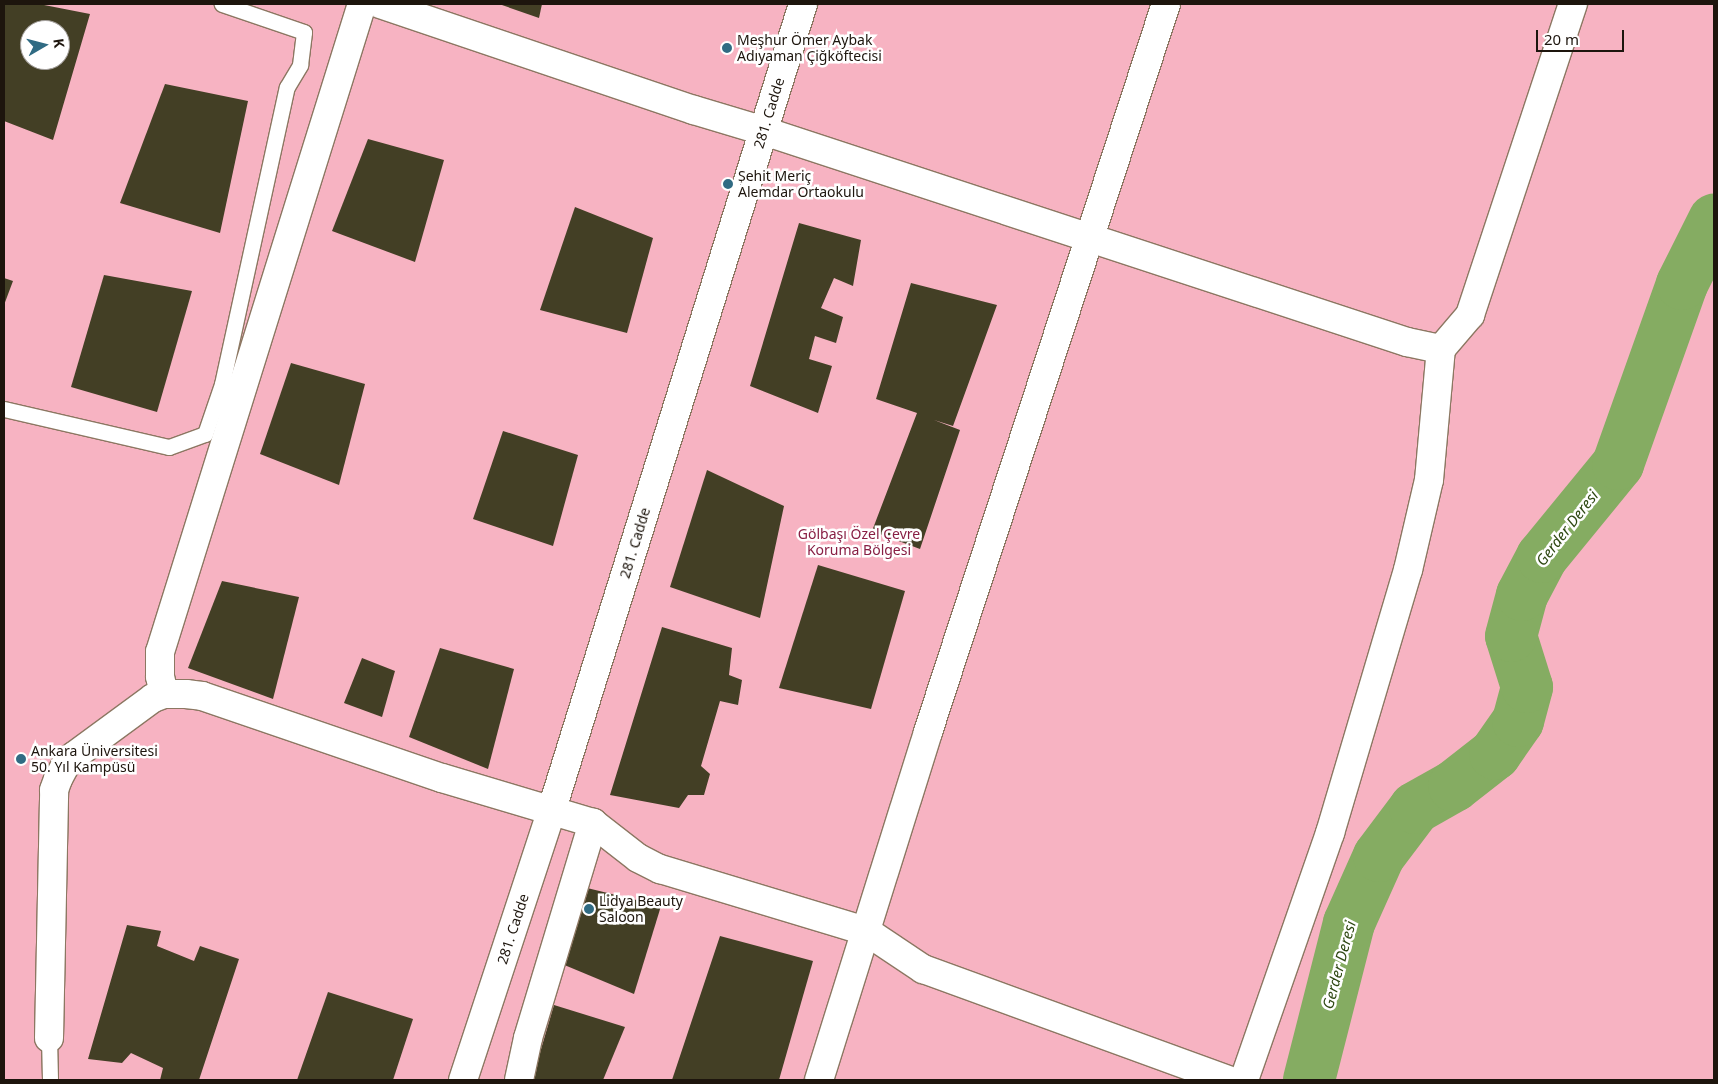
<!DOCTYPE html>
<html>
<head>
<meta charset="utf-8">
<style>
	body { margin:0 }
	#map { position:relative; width:1718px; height:1084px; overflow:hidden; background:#f7e0c8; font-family:"Noto Sans",sans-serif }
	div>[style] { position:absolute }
	.green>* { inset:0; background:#f7b3c2 }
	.river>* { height:52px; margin:-26px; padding:0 26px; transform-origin:26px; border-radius:26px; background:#85ac62 }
	.building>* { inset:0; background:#433f25 }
	.roads { filter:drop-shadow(1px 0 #8c7762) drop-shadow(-1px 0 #8c7762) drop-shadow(0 1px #8c7762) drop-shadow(0 -1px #8c7762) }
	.service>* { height:15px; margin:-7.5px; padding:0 7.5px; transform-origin:7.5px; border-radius:7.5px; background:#fff }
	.minor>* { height:28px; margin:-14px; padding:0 14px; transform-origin:14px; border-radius:14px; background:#fff }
	.tertiary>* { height:28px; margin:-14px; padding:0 14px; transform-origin:14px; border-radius:14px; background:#fff }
	.dots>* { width:14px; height:14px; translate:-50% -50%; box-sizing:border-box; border:2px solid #fff; border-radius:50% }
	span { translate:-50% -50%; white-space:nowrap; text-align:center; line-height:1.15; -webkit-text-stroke:5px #fff; paint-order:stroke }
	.poi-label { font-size:14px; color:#1d150d }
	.left { translate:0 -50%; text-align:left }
	.street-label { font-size:14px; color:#1d150d }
	.park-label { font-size:14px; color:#881f44 }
	.water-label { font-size:15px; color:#2e4812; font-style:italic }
	.frame { position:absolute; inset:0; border:5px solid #1d150d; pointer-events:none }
	.north { position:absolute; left:20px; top:20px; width:50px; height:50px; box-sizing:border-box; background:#fff; border:1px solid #a5a19e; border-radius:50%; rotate:82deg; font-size:14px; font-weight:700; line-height:20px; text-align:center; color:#1d150d }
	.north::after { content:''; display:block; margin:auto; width:18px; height:22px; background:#306b83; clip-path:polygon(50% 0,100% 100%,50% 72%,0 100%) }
	.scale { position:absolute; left:1536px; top:30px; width:88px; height:22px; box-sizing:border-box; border:2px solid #1d150d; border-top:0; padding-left:6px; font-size:15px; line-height:18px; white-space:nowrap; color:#1d150d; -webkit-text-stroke:4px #fff; paint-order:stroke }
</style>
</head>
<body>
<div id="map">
	<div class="green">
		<div style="clip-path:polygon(evenodd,4px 4px,1714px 4px,1714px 1080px,4px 1080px,4px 4px,30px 30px,60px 30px,60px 60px,30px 60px,30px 30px)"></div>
	</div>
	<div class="river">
		<div style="left:1309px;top:1080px;width:162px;rotate:-75.7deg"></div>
		<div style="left:1349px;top:923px;width:73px;rotate:-65.9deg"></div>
		<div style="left:1379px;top:856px;width:60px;rotate:-53.1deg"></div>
		<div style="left:1415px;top:808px;width:45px;rotate:-29.4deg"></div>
		<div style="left:1454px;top:786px;width:52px;rotate:-38deg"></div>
		<div style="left:1495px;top:754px;width:40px;rotate:-55.1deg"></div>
		<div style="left:1518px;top:721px;width:35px;rotate:-75deg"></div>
		<div style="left:1527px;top:687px;width:53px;rotate:-107.4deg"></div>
		<div style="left:1511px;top:636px;width:42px;rotate:-75deg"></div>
		<div style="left:1522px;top:595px;width:43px;rotate:-62.2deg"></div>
		<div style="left:1542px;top:557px;width:120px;rotate:-50.7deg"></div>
		<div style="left:1618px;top:464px;width:191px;rotate:-70.4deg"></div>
		<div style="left:1682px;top:284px;width:72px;rotate:-63.4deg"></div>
	</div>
	<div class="building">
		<div style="clip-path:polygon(evenodd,4px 4px,39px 4px,90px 14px,53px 140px,4px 121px,4px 4px,30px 30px,60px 30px,60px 60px,30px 60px,30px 30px)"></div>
		<div style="clip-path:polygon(499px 4px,542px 4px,539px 18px)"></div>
		<div style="clip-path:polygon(165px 84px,248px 101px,220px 233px,120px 203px)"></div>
		<div style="clip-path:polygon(368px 139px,444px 160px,415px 262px,332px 231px)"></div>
		<div style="clip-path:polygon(575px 207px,653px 238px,627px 333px,540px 310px)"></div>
		<div style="clip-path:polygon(799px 223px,861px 240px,853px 286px,834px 278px,821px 308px,843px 317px,836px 343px,815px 336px,809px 359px,832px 366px,818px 413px,750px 386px)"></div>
		<div style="clip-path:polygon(104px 275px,192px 291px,157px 412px,71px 387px)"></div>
		<div style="clip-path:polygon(4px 278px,13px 281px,4px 305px)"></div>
		<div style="clip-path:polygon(911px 283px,997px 305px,953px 426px,934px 420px,960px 430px,920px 549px,872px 531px,917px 413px,876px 399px)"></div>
		<div style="clip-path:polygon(291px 363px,365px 384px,339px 485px,260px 454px)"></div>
		<div style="clip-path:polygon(503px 431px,578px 455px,553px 546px,473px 519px)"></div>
		<div style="clip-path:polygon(707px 470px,784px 506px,760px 618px,670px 587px)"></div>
		<div style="clip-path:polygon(818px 565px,905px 591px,871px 709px,779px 688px)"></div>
		<div style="clip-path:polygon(222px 581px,299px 597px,273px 699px,188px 668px)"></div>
		<div style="clip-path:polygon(662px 627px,732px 648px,729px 675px,742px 680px,738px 705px,720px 701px,701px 766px,710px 774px,704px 795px,688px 795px,679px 808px,610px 795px)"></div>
		<div style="clip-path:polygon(440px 648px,514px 669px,488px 769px,409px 737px)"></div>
		<div style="clip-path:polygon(362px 658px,395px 671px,382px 717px,344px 703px)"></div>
		<div style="clip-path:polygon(583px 887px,661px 906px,634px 994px,562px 964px)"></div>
		<div style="clip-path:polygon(127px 925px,161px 931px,157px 946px,194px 961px,200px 946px,239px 959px,199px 1080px,160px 1080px,163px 1068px,131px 1053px,122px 1063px,88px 1059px)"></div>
		<div style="clip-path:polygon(720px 936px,813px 961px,779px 1080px,672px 1080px)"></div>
		<div style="clip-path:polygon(328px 992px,413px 1019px,393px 1080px,297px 1080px)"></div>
		<div style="clip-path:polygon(554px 1005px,625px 1027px,603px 1080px,532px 1080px)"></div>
	</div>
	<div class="roads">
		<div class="service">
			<div style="left:4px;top:409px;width:169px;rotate:13deg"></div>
			<div style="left:169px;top:447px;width:38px;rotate:-20deg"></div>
			<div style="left:205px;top:434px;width:53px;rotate:-71.2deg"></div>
			<div style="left:222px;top:384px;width:304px;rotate:-77.7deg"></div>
			<div style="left:287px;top:87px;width:26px;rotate:-59deg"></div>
			<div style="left:300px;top:65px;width:33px;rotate:-83deg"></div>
			<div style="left:304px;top:32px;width:87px;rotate:-161.1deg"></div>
			<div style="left:49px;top:1038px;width:42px;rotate:88.6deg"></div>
		</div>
		<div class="minor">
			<div style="left:380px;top:4px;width:331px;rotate:18.7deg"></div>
			<div style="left:694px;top:110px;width:73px;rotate:16.7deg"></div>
			<div style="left:764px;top:131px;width:677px;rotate:18.17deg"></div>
			<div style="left:1407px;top:342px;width:35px;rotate:12deg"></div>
			<div style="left:1441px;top:349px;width:45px;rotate:-49.5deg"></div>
			<div style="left:1470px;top:315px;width:328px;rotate:-71.7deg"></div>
			<div style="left:164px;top:694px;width:18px;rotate:-103deg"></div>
			<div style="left:160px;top:676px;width:24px;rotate:-90deg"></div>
			<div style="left:160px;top:652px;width:679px;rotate:-72.69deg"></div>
			<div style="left:49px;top:1038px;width:248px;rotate:-88.8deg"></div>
			<div style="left:54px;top:790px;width:12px;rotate:-70deg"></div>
			<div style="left:58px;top:779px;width:15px;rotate:-62deg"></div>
			<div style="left:65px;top:766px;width:13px;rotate:-48deg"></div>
			<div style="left:74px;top:756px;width:98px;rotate:-36.3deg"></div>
			<div style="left:153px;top:698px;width:12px;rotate:-20deg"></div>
			<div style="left:164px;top:694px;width:22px"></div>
			<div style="left:186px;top:694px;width:16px;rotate:7deg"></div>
			<div style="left:202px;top:696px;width:254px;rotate:18.9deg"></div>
			<div style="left:442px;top:778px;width:158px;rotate:16.6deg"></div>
			<div style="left:593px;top:823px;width:57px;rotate:37.9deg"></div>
			<div style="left:638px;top:858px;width:25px;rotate:27deg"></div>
			<div style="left:660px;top:869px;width:215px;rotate:16.8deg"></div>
			<div style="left:866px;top:931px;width:69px;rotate:33.7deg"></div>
			<div style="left:923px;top:969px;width:325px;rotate:20deg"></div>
			<div style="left:519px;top:1080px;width:43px;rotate:-77.9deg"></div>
			<div style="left:528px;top:1038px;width:225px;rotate:-73.2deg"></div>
			<div style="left:819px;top:1080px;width:365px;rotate:-72.6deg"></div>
			<div style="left:928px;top:732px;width:766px;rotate:-71.9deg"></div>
			<div style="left:1244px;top:1080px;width:262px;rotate:-70.8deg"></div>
			<div style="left:1330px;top:833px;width:274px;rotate:-73.5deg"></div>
			<div style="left:1408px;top:570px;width:92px;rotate:-76.9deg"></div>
			<div style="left:1429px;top:480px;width:132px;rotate:-84.8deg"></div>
		</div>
		<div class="tertiary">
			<div style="left:463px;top:1080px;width:285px;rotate:-71.8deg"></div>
			<div style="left:552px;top:809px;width:843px;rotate:-72.68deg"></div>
		</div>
	</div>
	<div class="dots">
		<div style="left:727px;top:48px;background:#306b83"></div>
		<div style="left:728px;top:184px;background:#306b83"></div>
		<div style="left:21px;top:759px;background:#306b83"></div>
		<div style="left:589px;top:909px;background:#306b83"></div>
	</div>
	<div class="poi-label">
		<span class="left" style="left:737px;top:48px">Meşhur Ömer Aybak<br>Adıyaman Çiğköftecisi</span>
		<span class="left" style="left:738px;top:184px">Şehit Meriç<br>Alemdar Ortaokulu</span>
		<span class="left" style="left:31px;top:759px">Ankara Üniversitesi<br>50. Yıl Kampüsü</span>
		<span class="left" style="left:599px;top:909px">Lidya Beauty<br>Saloon</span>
	</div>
	<div class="street-label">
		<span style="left:769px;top:113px;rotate:-73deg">281. Cadde</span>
		<span style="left:635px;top:543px;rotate:-73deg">281. Cadde</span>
		<span style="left:513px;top:929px;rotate:-72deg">281. Cadde</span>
	</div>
	<div class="park-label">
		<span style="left:859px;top:542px">Gölbaşı Özel Çevre<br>Koruma Bölgesi</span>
	</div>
	<div class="water-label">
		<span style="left:1567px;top:528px;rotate:-52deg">Gerder Deresi</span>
		<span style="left:1339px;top:965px;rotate:-75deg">Gerder Deresi</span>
	</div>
	<div class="frame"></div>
	<div class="north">K</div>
	<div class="scale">20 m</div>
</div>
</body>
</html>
